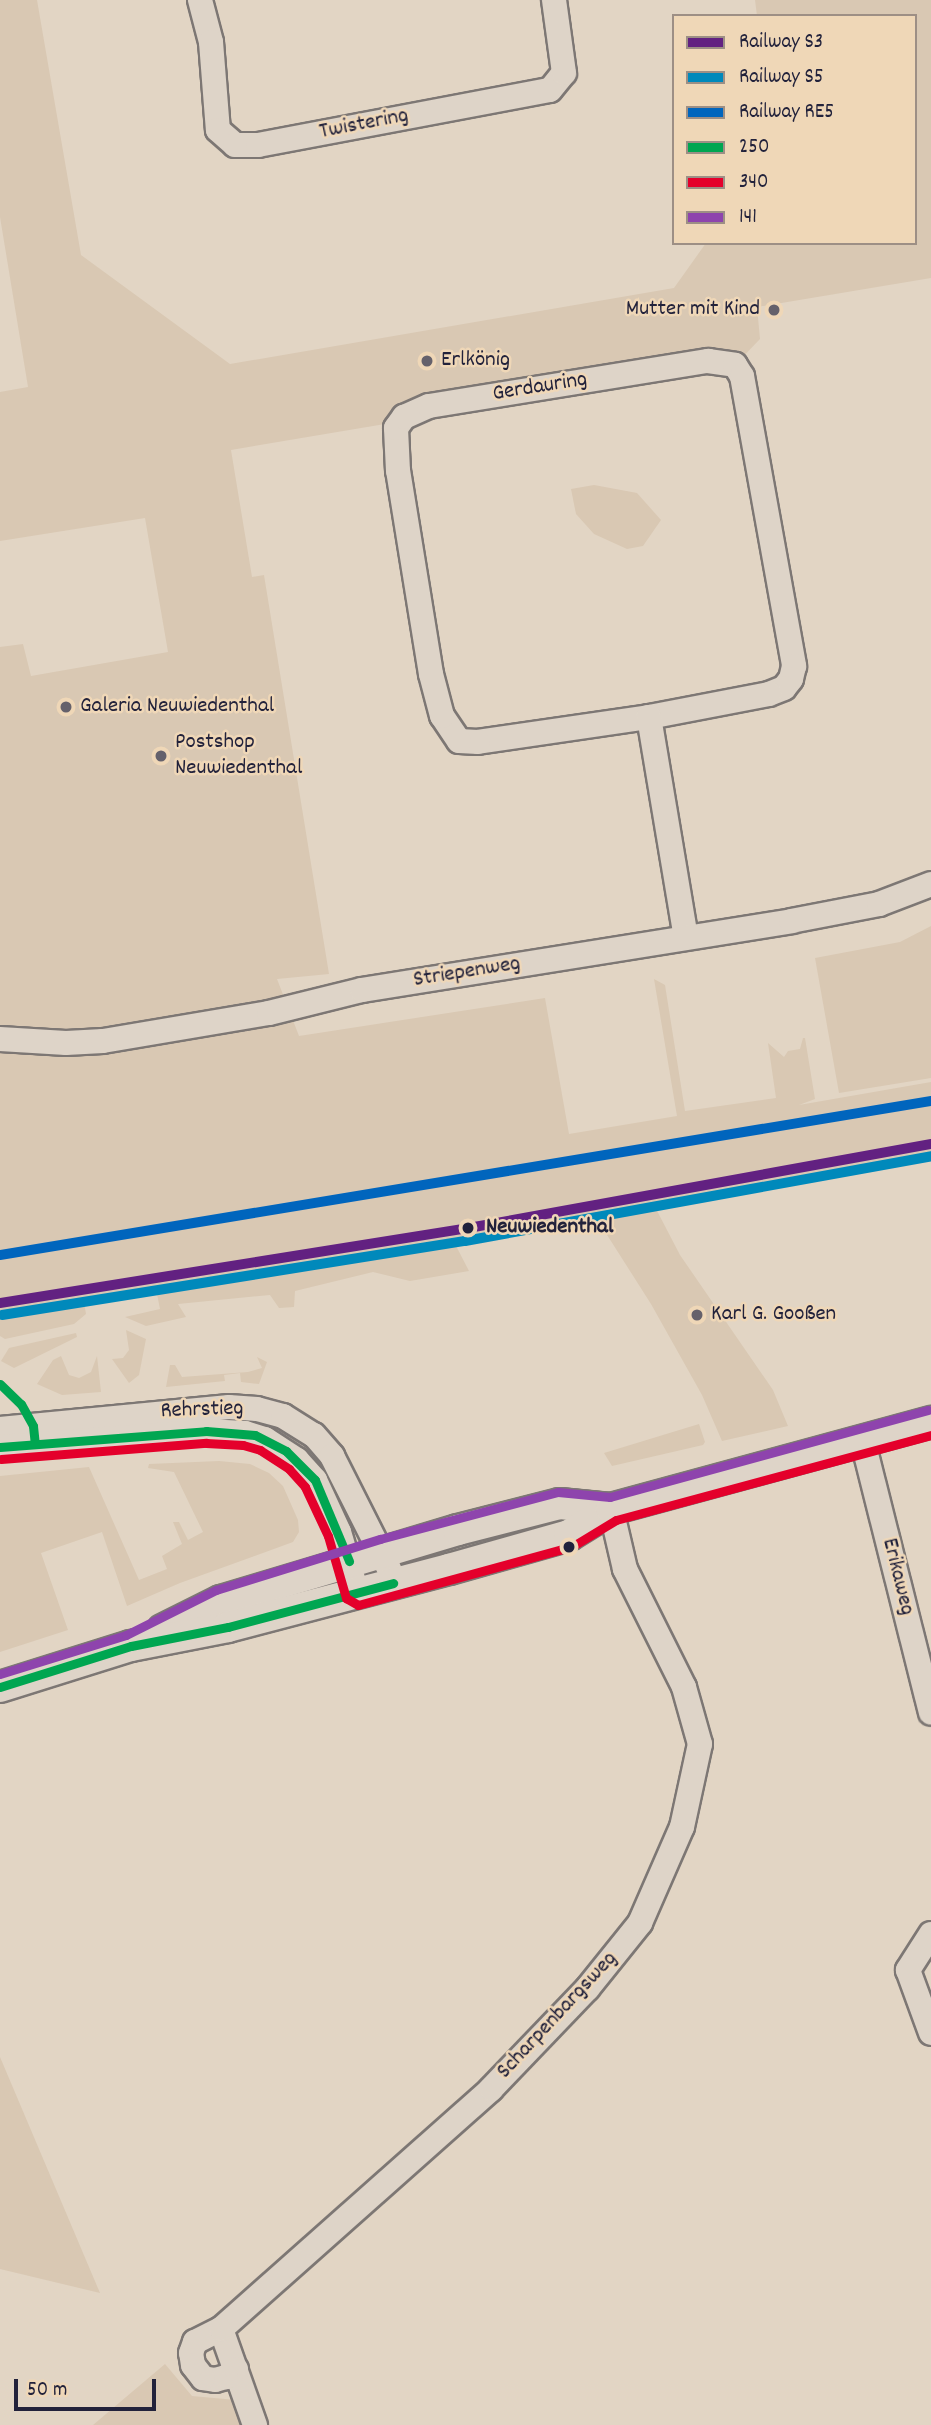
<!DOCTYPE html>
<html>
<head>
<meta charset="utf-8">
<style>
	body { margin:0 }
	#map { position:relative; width:931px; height:2425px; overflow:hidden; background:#e2d5c4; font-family:Dekko,sans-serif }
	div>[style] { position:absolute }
	.built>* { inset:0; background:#d9c8b3 }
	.roads { filter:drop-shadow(2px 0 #7d7774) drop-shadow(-2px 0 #7d7774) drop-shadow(0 2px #7d7774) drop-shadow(0 -2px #7d7774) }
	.minor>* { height:24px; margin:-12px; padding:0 12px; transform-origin:12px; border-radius:12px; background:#ded4c8 }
	.major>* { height:30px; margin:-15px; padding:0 15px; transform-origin:15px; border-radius:15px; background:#ded4c8 }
	.bus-1>* { height:9px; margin:-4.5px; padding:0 4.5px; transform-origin:4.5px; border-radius:4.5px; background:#00a651 }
	.bus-2>* { height:9px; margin:-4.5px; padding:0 4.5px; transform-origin:4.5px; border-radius:4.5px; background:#e4002b }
	.bus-3>* { height:9px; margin:-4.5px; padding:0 4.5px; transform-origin:4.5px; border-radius:4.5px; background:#8e44ad }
	.rail-1>* { height:10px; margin:-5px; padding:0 5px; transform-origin:5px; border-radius:5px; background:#622181 }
	.rail-2>* { height:10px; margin:-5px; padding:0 5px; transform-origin:5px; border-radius:5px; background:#0089bb }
	.rail-3>* { height:10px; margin:-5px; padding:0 5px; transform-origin:5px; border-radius:5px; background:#0065bd }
	.dots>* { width:19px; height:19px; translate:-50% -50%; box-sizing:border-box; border:4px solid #efd7b7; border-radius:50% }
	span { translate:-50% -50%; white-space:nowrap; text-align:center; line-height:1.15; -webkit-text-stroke:5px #efd7b7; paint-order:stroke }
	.street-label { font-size:23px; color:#22223b }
	.poi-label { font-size:23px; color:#22223b }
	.right { translate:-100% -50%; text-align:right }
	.left { translate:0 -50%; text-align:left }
	.stop-label { font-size:23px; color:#22223b; font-weight:700 }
	.legend { position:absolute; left:672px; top:14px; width:245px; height:231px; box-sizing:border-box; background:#efd7b7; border:2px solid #9d8f85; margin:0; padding:9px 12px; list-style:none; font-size:21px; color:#22223b }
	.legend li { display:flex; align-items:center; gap:14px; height:35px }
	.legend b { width:35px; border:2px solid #9d8f85 }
	.scale { position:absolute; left:14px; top:2379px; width:142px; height:32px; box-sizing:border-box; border:4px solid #22223b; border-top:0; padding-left:9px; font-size:21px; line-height:24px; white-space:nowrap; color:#22223b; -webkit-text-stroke:5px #efd7b7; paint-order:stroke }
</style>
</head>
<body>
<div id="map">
	<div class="built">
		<div style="clip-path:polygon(0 0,37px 0,81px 255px,230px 364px,674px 288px,706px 243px,915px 243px,915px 16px,757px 16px,755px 0,931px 0,931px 278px,757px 307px,760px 339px,735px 365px,231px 450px,252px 577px,264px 575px,329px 974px,277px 979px,299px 1036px,545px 998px,569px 1134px,677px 1116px,654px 979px,665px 985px,685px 1111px,776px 1098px,768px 1043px,784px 1057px,788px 1051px,800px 1049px,803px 1038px,805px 1038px,815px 1099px,799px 1105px,931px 1082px,931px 1156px,654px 1205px,680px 1255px,773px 1390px,788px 1426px,722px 1441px,702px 1395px,651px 1304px,595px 1216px,454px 1242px,469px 1271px,410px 1281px,373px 1272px,295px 1291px,294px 1307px,279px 1308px,270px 1295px,178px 1304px,186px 1317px,146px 1326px,125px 1317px,160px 1309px,156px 1289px,84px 1302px,86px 1314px,74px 1324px,5px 1339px,0 1336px,0 647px,23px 644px,31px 676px,168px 652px,145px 518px,0 541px,0 392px,28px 387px,0 217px)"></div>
		<div style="clip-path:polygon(594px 485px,637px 493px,661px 520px,643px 546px,627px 549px,594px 534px,576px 514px,571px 489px)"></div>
		<div style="clip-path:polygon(931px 926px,931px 1078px,839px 1093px,815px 958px,900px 942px)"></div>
		<div style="clip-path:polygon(126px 1330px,146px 1339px,139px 1375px,129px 1383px,112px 1359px,123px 1358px,129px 1350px)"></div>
		<div style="clip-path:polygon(76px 1333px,77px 1337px,14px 1368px,1px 1361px,9px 1348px)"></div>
		<div style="clip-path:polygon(61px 1356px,69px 1375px,79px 1378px,91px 1372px,97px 1356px,101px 1392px,62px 1395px,37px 1384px,53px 1360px)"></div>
		<div style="clip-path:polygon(257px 1357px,267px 1362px,259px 1384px,241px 1382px,240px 1373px,224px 1375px,225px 1381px,166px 1387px,170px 1365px,175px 1365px,182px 1377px,248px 1372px,262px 1368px)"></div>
		<div style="clip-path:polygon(699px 1424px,705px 1442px,703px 1445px,612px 1466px,604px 1453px)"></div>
		<div style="clip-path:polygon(219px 1461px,250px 1464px,269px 1473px,283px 1486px,298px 1520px,299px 1532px,293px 1542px,180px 1583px,127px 1606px,102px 1532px,41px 1553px,68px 1630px,0 1652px,0 1476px,89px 1467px,139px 1580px,167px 1569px,162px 1556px,182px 1544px,173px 1522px,179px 1522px,188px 1540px,203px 1532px,174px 1472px,148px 1468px,149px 1464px)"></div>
		<div style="clip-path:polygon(0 2057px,100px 2293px,0 2269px)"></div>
		<div style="clip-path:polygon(165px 2364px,192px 2396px,236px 2400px,245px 2425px,93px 2425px)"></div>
	</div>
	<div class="roads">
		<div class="minor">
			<div style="left:200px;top:0;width:43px;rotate:75.3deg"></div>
			<div style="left:211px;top:42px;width:88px;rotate:85.5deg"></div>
			<div style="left:218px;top:130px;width:23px;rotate:41deg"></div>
			<div style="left:235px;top:145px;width:23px"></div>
			<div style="left:258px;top:145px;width:297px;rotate:-10.7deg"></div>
			<div style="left:550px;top:90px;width:22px;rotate:-51deg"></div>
			<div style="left:564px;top:73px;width:74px;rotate:-97.8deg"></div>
			<div style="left:649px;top:717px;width:173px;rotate:171.7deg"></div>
			<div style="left:478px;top:742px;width:19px;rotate:-177deg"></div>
			<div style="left:459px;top:741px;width:30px;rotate:-124deg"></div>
			<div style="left:442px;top:716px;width:43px;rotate:-104.7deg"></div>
			<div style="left:431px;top:674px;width:206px;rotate:-99.2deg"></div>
			<div style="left:398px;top:471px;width:43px;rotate:-92.7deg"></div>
			<div style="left:396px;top:428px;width:14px;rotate:-54deg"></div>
			<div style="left:404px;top:417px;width:27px;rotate:-24deg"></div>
			<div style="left:429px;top:406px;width:283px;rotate:-9.2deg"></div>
			<div style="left:708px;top:361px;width:27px;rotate:8deg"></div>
			<div style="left:735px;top:365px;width:13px;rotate:58deg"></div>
			<div style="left:742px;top:376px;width:295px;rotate:79.8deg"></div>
			<div style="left:794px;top:666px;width:13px;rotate:103deg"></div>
			<div style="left:791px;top:679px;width:11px;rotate:128deg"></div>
			<div style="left:784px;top:688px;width:16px;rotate:158deg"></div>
			<div style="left:769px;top:694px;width:122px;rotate:169.1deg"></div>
			<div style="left:649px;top:717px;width:223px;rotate:80.5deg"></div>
			<div style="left:0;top:1039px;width:66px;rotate:3.5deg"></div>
			<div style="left:66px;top:1043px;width:37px;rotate:-3deg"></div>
			<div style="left:103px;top:1041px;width:168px;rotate:-9.6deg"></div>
			<div style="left:269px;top:1013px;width:96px;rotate:-13.9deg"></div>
			<div style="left:362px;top:990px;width:435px;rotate:-9.1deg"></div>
			<div style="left:791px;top:921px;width:90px;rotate:-10.9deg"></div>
			<div style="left:879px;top:904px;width:56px;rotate:-21deg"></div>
			<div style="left:0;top:1429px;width:230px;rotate:-5.5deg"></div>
			<div style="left:229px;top:1407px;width:28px;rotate:4deg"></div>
			<div style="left:257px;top:1409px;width:27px;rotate:15deg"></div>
			<div style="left:283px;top:1416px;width:36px;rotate:32deg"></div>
			<div style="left:314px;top:1435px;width:28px;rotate:49deg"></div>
			<div style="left:332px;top:1456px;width:127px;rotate:63.2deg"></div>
			<div style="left:863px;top:1442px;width:279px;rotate:75.9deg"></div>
			<div style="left:0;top:1447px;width:207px;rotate:-4.4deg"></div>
			<div style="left:206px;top:1431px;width:39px;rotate:3deg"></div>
			<div style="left:245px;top:1433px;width:21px;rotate:17deg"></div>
			<div style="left:265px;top:1439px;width:38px;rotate:33deg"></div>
			<div style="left:297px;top:1460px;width:27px;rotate:48deg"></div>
			<div style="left:315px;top:1480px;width:57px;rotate:65.2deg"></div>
			<div style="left:339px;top:1532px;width:49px;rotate:73.4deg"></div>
			<div style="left:931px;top:1934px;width:43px;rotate:122.6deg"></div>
			<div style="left:908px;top:1970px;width:67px;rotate:69.9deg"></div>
			<div style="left:221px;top:2329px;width:102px;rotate:70.5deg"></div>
			<div style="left:236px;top:2369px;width:13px;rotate:141deg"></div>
			<div style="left:226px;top:2377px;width:11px;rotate:165deg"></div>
			<div style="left:215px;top:2380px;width:12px;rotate:-171deg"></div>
			<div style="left:203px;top:2378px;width:16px;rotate:-128deg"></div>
			<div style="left:193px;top:2365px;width:12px;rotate:-99deg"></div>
			<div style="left:191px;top:2353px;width:12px;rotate:-70deg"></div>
			<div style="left:195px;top:2342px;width:29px;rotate:-27deg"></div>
			<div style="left:221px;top:2329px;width:361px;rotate:-41.6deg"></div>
			<div style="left:491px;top:2089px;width:139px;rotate:-46.2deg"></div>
			<div style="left:587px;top:1989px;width:85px;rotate:-51.2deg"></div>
			<div style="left:640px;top:1923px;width:105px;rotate:-66.4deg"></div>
			<div style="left:682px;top:1827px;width:85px;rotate:-77.8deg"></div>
			<div style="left:700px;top:1744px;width:59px;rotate:-105.7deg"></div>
			<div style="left:684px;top:1687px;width:132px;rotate:-116.6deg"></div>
			<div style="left:625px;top:1569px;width:62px;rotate:-103.1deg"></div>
		</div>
		<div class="major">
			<div style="left:163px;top:1630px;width:65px;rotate:-26.6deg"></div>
			<div style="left:221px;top:1601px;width:247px;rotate:-16.7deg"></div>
			<div style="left:458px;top:1530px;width:105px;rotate:-14.3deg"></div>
			<div style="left:560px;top:1504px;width:51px;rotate:5.6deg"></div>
			<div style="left:0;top:1687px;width:137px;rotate:-17.4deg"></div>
			<div style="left:131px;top:1646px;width:99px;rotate:-11.1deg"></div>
			<div style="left:228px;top:1627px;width:228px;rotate:-14.7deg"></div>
			<div style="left:449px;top:1569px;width:125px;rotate:-15.8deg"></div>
			<div style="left:569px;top:1535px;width:49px;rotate:-31.8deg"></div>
			<div style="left:611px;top:1509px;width:332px;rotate:-15.2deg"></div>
		</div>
	</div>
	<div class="bus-1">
		<div style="left:0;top:1384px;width:29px;rotate:44deg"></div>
		<div style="left:21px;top:1404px;width:25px;rotate:61deg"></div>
		<div style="left:33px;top:1426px;width:18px;rotate:84deg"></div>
		<div style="left:0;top:1447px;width:207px;rotate:-4.4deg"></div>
		<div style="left:206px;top:1431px;width:49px;rotate:4.7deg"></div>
		<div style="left:255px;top:1435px;width:35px;rotate:27deg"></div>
		<div style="left:286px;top:1451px;width:41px;rotate:45deg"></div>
		<div style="left:315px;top:1480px;width:88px;rotate:67.2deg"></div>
		<div style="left:0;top:1687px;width:137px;rotate:-17.4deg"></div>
		<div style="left:131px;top:1646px;width:99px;rotate:-11.1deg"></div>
		<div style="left:228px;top:1627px;width:171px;rotate:-14.9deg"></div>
	</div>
	<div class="bus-2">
		<div style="left:1px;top:1459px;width:206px;rotate:-4.5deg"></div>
		<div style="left:206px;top:1443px;width:37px;rotate:3deg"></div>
		<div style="left:243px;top:1445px;width:18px;rotate:16deg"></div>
		<div style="left:260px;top:1450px;width:35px;rotate:33deg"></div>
		<div style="left:289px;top:1469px;width:24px;rotate:48deg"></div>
		<div style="left:305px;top:1487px;width:54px;rotate:64.9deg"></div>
		<div style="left:328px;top:1536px;width:65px;rotate:73.8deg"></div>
		<div style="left:346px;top:1598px;width:14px;rotate:30deg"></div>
		<div style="left:358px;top:1605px;width:223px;rotate:-15.3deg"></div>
		<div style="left:573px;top:1546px;width:50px;rotate:-31.2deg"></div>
		<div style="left:616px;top:1520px;width:326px;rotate:-15.1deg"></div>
	</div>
	<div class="bus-3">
		<div style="left:0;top:1674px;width:132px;rotate:-17.2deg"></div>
		<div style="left:126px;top:1635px;width:101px;rotate:-26.6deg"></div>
		<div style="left:216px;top:1590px;width:172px;rotate:-17.3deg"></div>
		<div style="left:380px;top:1539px;width:184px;rotate:-14.8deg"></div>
		<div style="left:558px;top:1492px;width:52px;rotate:5.5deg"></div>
		<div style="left:610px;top:1497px;width:330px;rotate:-15.3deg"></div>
	</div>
	<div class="rail-1">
		<div style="left:0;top:1303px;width:469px;rotate:-9.1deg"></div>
		<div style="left:463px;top:1229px;width:476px;rotate:-10.3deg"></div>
	</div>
	<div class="rail-2">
		<div style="left:2px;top:1315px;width:469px;rotate:-9.1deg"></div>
		<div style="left:465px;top:1241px;width:474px;rotate:-10.3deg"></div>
	</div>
	<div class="rail-3">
		<div style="left:0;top:1255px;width:944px;rotate:-9.39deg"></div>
	</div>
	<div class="dots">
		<div style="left:774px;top:310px;background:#65616b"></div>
		<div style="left:427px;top:361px;background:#65616b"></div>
		<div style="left:66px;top:707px;background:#65616b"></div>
		<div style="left:161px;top:756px;background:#65616b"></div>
		<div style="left:468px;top:1228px;background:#22223b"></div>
		<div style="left:697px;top:1315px;background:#65616b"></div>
		<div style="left:569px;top:1547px;background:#22223b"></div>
	</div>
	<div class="street-label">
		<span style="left:364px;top:125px;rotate:-11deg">Twistering</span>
		<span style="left:540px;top:388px;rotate:-9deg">Gerdauring</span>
		<span style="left:467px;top:973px;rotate:-9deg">Striepenweg</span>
		<span style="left:202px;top:1411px;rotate:-2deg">Rehrstieg</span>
		<span style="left:897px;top:1577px;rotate:76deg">Erikaweg</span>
		<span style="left:558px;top:2016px;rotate:-47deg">Scharpenbargsweg</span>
	</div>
	<div class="poi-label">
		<span class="right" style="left:760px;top:310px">Mutter mit Kind</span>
		<span class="left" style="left:441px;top:361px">Erlkönig</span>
		<span class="left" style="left:80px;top:707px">Galeria Neuwiedenthal</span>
		<span class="left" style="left:175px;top:756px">Postshop<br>Neuwiedenthal</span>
		<span class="left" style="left:711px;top:1315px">Karl G. Gooßen</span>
	</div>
	<div class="stop-label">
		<span class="left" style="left:486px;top:1228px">Neuwiedenthal</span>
	</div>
	<ul class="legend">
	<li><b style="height:9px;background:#622181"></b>Railway S3</li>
	<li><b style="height:9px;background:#0089bb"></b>Railway S5</li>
	<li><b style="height:9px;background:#0065bd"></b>Railway RE5</li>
	<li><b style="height:9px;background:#00a651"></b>250</li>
	<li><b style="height:9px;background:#e4002b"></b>340</li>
	<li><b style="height:9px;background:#8e44ad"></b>141</li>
	</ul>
	<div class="scale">50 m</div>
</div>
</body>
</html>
